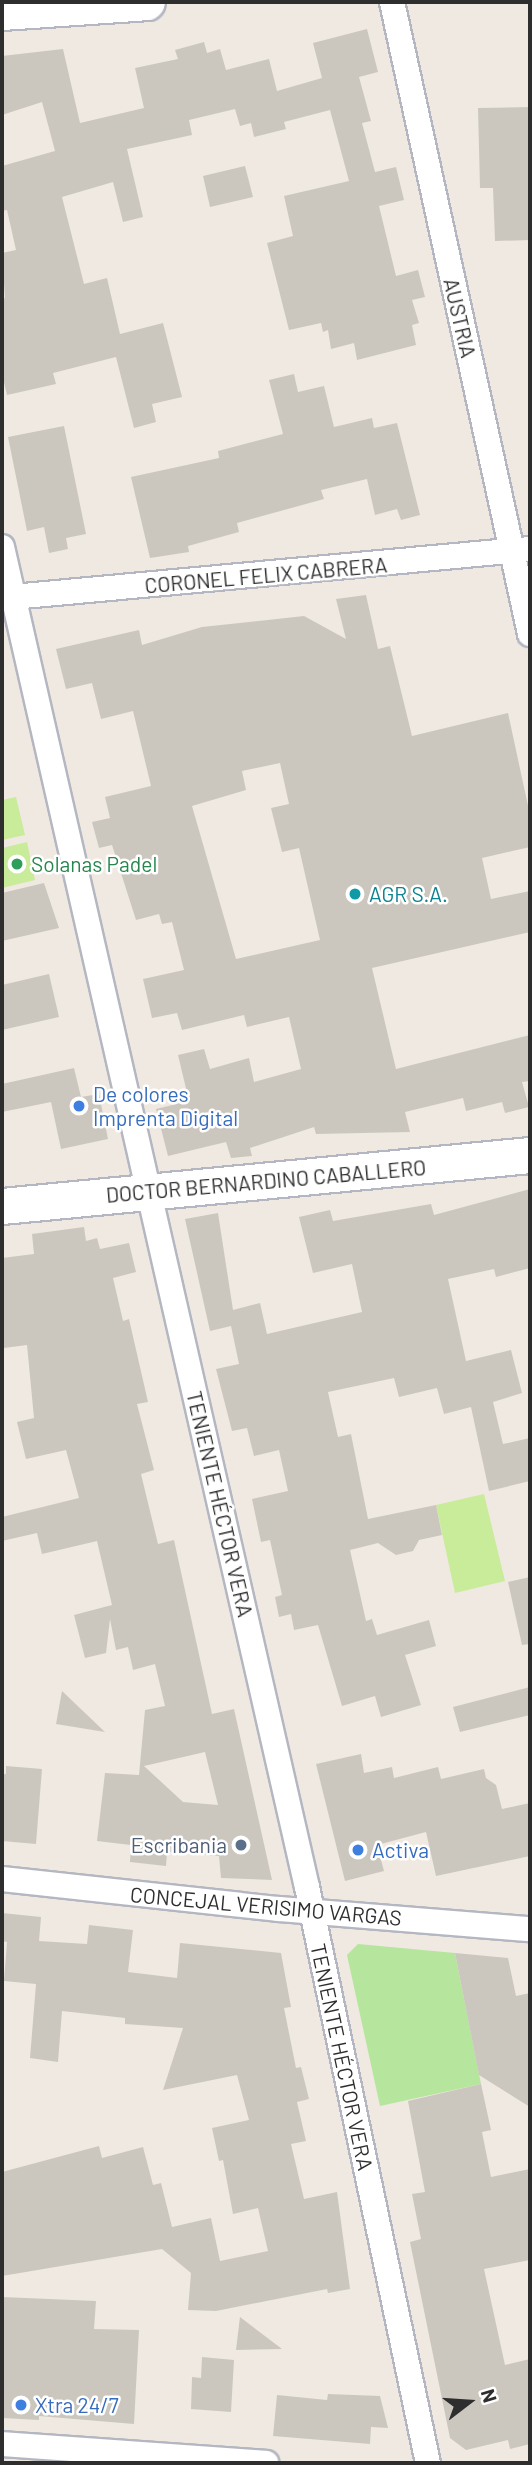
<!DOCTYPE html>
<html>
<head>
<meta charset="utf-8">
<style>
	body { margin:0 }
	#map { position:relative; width:532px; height:2465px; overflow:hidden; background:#efe9e1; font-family:Barlow,sans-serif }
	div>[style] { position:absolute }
	.green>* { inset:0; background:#b6e59e }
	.pitch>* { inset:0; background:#c9ec9a }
	.building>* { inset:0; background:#cbc7bf }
	.roads { filter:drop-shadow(2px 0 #b4b7c1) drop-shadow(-2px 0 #b4b7c1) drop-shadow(0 2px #b4b7c1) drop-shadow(0 -2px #b4b7c1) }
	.street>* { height:24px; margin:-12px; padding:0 12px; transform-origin:12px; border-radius:12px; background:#fff }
	.secondary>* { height:35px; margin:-17.5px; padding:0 17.5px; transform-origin:17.5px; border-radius:17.5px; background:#fff }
	.dots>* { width:19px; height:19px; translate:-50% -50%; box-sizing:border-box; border:4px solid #fff; border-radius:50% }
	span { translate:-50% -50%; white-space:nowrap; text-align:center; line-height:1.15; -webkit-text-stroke:5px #fff; paint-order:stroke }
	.street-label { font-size:21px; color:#2e2e2e }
	.leisure-label { font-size:21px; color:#27864d }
	.left { translate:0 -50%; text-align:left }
	.culture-label { font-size:21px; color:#0d838f }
	.shop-label { font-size:21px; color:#366cbe }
	.service-label { font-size:21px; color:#4e5e75 }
	.right { translate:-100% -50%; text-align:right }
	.frame { position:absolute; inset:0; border:4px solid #2e2e2e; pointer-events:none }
	.north { position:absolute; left:434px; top:2367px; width:70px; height:70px; -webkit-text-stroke:5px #fff; paint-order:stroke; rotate:73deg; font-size:19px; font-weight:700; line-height:28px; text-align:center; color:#2e2e2e }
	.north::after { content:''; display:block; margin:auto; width:24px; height:32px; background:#2e2e2e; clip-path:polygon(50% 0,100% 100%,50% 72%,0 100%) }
</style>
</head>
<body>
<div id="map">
	<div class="green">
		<div style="clip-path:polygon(358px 1944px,455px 1953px,481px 2084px,380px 2106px,347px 1955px)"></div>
	</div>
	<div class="pitch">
		<div style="clip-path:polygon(16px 797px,25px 835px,2px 840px,2px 800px)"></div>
		<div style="clip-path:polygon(27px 842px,35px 880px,2px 888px,2px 848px)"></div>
		<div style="clip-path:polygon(484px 1494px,505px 1581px,455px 1593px,436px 1505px)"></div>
	</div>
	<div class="building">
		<div style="clip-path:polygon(367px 29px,378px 72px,359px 77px,371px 121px,362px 123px,375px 172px,396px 167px,404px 200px,379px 206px,396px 276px,418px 270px,425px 297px,412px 300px,419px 323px,412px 325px,416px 345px,357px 360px,354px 343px,331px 349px,328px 330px,323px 332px,321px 323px,289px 330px,267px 243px,293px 236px,284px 196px,349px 181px,330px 110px,284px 122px,286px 129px,254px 137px,251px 123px,240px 126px,235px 109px,189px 120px,192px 135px,127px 149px,143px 217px,123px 222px,113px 182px,62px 197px,84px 284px,107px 278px,120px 334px,163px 323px,182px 397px,152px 404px,156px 422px,134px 428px,116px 357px,53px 373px,56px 384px,7px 395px,2px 374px,2px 299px,5px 298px,2px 253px,16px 250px,7px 210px,2px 211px,2px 166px,55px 151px,42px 102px,2px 115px,2px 56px,63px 49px,80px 123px,144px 108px,135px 68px,178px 59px,175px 50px,204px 42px,207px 53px,220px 49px,226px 70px,269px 59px,277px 91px,322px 78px,313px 43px)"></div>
		<div style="clip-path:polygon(530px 107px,530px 240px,495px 241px,493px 188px,480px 188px,478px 108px)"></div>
		<div style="clip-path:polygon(245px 166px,253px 197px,210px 207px,203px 176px)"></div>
		<div style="clip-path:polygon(294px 374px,298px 392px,324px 386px,334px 427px,372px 418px,374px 428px,397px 423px,420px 515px,401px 520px,397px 509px,375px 515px,367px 479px,321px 490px,324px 499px,237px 523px,239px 532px,188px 546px,189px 552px,150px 558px,131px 477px,219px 458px,218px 451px,283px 434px,269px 380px)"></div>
		<div style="clip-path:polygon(64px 426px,86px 534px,66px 538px,68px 549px,49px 553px,44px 527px,27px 531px,8px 437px)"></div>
		<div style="clip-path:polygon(evenodd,366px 595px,378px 649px,390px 646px,412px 736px,508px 713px,530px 815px,530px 847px,482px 858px,491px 899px,530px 891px,530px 932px,372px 968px,396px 1069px,530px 1035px,530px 1081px,522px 1082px,529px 1107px,505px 1113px,502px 1102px,466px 1111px,463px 1098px,405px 1112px,410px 1132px,316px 1134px,314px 1127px,250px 1148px,252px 1156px,231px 1158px,226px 1142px,168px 1156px,156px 1109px,189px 1101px,178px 1055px,204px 1049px,210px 1069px,249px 1058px,254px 1082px,301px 1069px,289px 1017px,247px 1027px,244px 1015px,182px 1030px,177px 1013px,152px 1018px,143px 979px,184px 970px,172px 922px,162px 924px,159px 914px,136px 920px,112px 845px,99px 848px,92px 822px,110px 818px,105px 797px,151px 786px,133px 711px,101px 719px,92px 683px,66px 689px,56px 649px,139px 630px,142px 645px,202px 627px,304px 616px,346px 639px,336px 599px,366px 595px,280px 763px,289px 804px,271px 808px,282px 852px,299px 848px,320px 940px,236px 959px,192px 806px,246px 790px,242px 771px,280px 763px)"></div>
		<div style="clip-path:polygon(44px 883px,59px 928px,2px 941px,2px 893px)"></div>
		<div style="clip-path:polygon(49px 974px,59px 1017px,2px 1030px,2px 985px)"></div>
		<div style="clip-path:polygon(74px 1068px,81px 1097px,99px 1094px,108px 1139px,61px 1149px,51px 1102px,2px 1112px,2px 1084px)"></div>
		<div style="clip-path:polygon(530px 1189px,530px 1268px,496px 1277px,494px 1269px,448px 1279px,466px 1361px,511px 1350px,522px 1393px,493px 1402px,503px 1444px,530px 1438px,530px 1481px,489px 1491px,471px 1407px,444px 1414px,437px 1388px,399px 1397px,394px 1378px,328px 1392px,338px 1437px,351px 1434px,368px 1519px,436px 1505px,442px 1535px,419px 1540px,413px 1551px,396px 1555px,378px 1543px,350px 1550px,366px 1621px,372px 1619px,377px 1635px,429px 1620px,436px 1646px,405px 1655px,421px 1705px,381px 1717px,375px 1696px,342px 1706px,318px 1625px,294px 1630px,291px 1614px,279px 1617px,275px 1597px,282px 1595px,270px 1540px,261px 1542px,252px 1499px,288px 1491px,279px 1450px,254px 1456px,247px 1428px,232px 1431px,216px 1369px,239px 1364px,231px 1326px,210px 1331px,185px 1219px,218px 1213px,233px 1310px,260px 1303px,267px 1334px,362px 1312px,352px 1264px,313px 1273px,299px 1217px,330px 1210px,333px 1221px,431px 1204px,434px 1215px)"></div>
		<div style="clip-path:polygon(evenodd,84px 1227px,86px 1241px,97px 1238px,100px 1249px,129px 1243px,136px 1272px,113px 1278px,123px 1321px,129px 1319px,148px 1402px,137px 1404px,154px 1470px,141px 1474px,158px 1544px,174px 1540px,212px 1714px,234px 1709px,272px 1880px,221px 1878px,219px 1856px,167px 1852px,166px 1866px,130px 1862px,131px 1845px,97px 1841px,105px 1773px,139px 1775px,145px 1710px,165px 1706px,155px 1664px,133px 1670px,128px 1647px,116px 1650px,110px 1619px,106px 1653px,85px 1658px,74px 1615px,112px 1605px,97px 1541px,42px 1554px,37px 1533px,2px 1541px,2px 1517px,79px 1498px,66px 1450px,26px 1459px,17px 1422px,34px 1418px,27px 1345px,4px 1348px,2px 1258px,34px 1254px,32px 1234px,84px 1227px,205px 1752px,218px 1805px,183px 1802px,144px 1766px,205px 1752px)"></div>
		<div style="clip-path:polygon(530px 1577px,530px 1644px,522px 1645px,508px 1582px)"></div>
		<div style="clip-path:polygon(530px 1687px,530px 1715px,460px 1732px,453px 1707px)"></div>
		<div style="clip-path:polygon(62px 1691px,105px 1732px,56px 1724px)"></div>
		<div style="clip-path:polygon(361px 1754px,364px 1773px,392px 1767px,394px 1778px,438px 1767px,441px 1779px,484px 1769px,486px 1778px,496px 1785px,502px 1809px,530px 1803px,530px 1856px,436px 1876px,426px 1832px,377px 1845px,384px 1871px,345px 1881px,316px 1764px)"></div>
		<div style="clip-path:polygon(6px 1766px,42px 1769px,36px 1844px,2px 1841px,2px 1774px,6px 1774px)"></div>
		<div style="clip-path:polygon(2px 1913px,41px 1917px,39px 1941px,87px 1944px,89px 1925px,133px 1930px,128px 1972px,177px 1978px,180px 1943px,281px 1953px,291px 2007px,284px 2008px,296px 2068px,301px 2067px,309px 2099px,297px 2102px,306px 2141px,291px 2144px,304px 2199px,337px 2192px,350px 2289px,328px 2293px,327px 2289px,216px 2311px,188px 2310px,191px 2273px,162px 2249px,2px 2276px,2px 2172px,99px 2146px,102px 2158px,143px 2147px,153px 2185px,161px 2183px,172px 2227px,211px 2218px,220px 2261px,268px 2251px,258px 2208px,233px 2214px,223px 2160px,219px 2161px,212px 2128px,249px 2120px,237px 2075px,163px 2090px,183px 2028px,125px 2024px,125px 2018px,62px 2011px,58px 2062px,30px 2058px,36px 1984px,4px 1981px,7px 1942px,2px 1941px)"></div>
		<div style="clip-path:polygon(455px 1953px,508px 1958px,516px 1996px,530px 1993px,530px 2107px,479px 2075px)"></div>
		<div style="clip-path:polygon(481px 2084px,491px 2130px,482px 2132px,491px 2177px,530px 2169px,530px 2260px,484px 2269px,505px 2365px,530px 2359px,530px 2444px,510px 2449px,508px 2440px,466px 2450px,450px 2438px,410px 2242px,421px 2239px,412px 2194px,425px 2192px,408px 2101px)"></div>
		<div style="clip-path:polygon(2px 2297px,96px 2301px,94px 2329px,139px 2330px,134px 2424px,39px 2416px,39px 2420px,2px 2418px)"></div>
		<div style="clip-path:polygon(240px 2317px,282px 2349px,236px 2350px)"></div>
		<div style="clip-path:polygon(202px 2357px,234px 2360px,231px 2412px,191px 2409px,192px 2377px,201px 2378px)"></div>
		<div style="clip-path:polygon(328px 2394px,380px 2396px,388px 2428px,371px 2427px,370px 2444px,273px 2436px,277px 2395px,327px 2400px)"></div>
	</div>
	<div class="roads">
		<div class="street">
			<div style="left:392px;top:2px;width:647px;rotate:77.68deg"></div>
			<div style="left:2px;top:547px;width:1374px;rotate:77.18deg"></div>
			<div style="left:307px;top:1887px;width:589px;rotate:78.14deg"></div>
			<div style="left:2px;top:598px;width:530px;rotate:-5.3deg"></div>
			<div style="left:2px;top:1879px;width:279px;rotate:6.2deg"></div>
			<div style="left:279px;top:1909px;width:252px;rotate:4.6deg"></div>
			<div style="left:2px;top:2444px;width:265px;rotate:4.1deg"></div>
		</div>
		<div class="secondary">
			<div style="left:2px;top:12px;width:145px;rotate:-3.9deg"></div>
			<div style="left:2px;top:1206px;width:530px;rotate:-5.52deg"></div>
		</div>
	</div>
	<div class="dots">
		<div style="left:17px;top:864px;background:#2e9e5b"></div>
		<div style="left:355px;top:894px;background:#0f9aa8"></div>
		<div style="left:79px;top:1106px;background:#3f7fe0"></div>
		<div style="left:241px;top:1845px;background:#5c6f8a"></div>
		<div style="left:358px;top:1850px;background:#3f7fe0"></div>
		<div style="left:21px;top:2405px;background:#3f7fe0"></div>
	</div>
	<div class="street-label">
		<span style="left:460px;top:318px;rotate:77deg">AUSTRIA</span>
		<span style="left:266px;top:575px;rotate:-5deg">CORONEL FELIX CABRERA</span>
		<span style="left:266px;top:1181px;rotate:-5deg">DOCTOR BERNARDINO CABALLERO</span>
		<span style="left:220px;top:1504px;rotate:77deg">TENIENTE HÉCTOR VERA</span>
		<span style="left:266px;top:1906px;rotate:5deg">CONCEJAL VERISIMO VARGAS</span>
		<span style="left:342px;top:2057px;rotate:78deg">TENIENTE HÉCTOR VERA</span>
	</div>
	<div class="leisure-label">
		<span class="left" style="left:31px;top:864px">Solanas Padel</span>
	</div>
	<div class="culture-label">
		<span class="left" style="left:369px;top:894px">AGR S.A.</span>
	</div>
	<div class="shop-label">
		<span class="left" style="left:93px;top:1106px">De colores<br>Imprenta Digital</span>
		<span class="left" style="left:372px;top:1850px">Activa</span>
		<span class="left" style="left:35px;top:2405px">Xtra 24/7</span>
	</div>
	<div class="service-label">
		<span class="right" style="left:227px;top:1845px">Escribania</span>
	</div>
	<div class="frame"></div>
	<div class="north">N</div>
</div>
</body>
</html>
